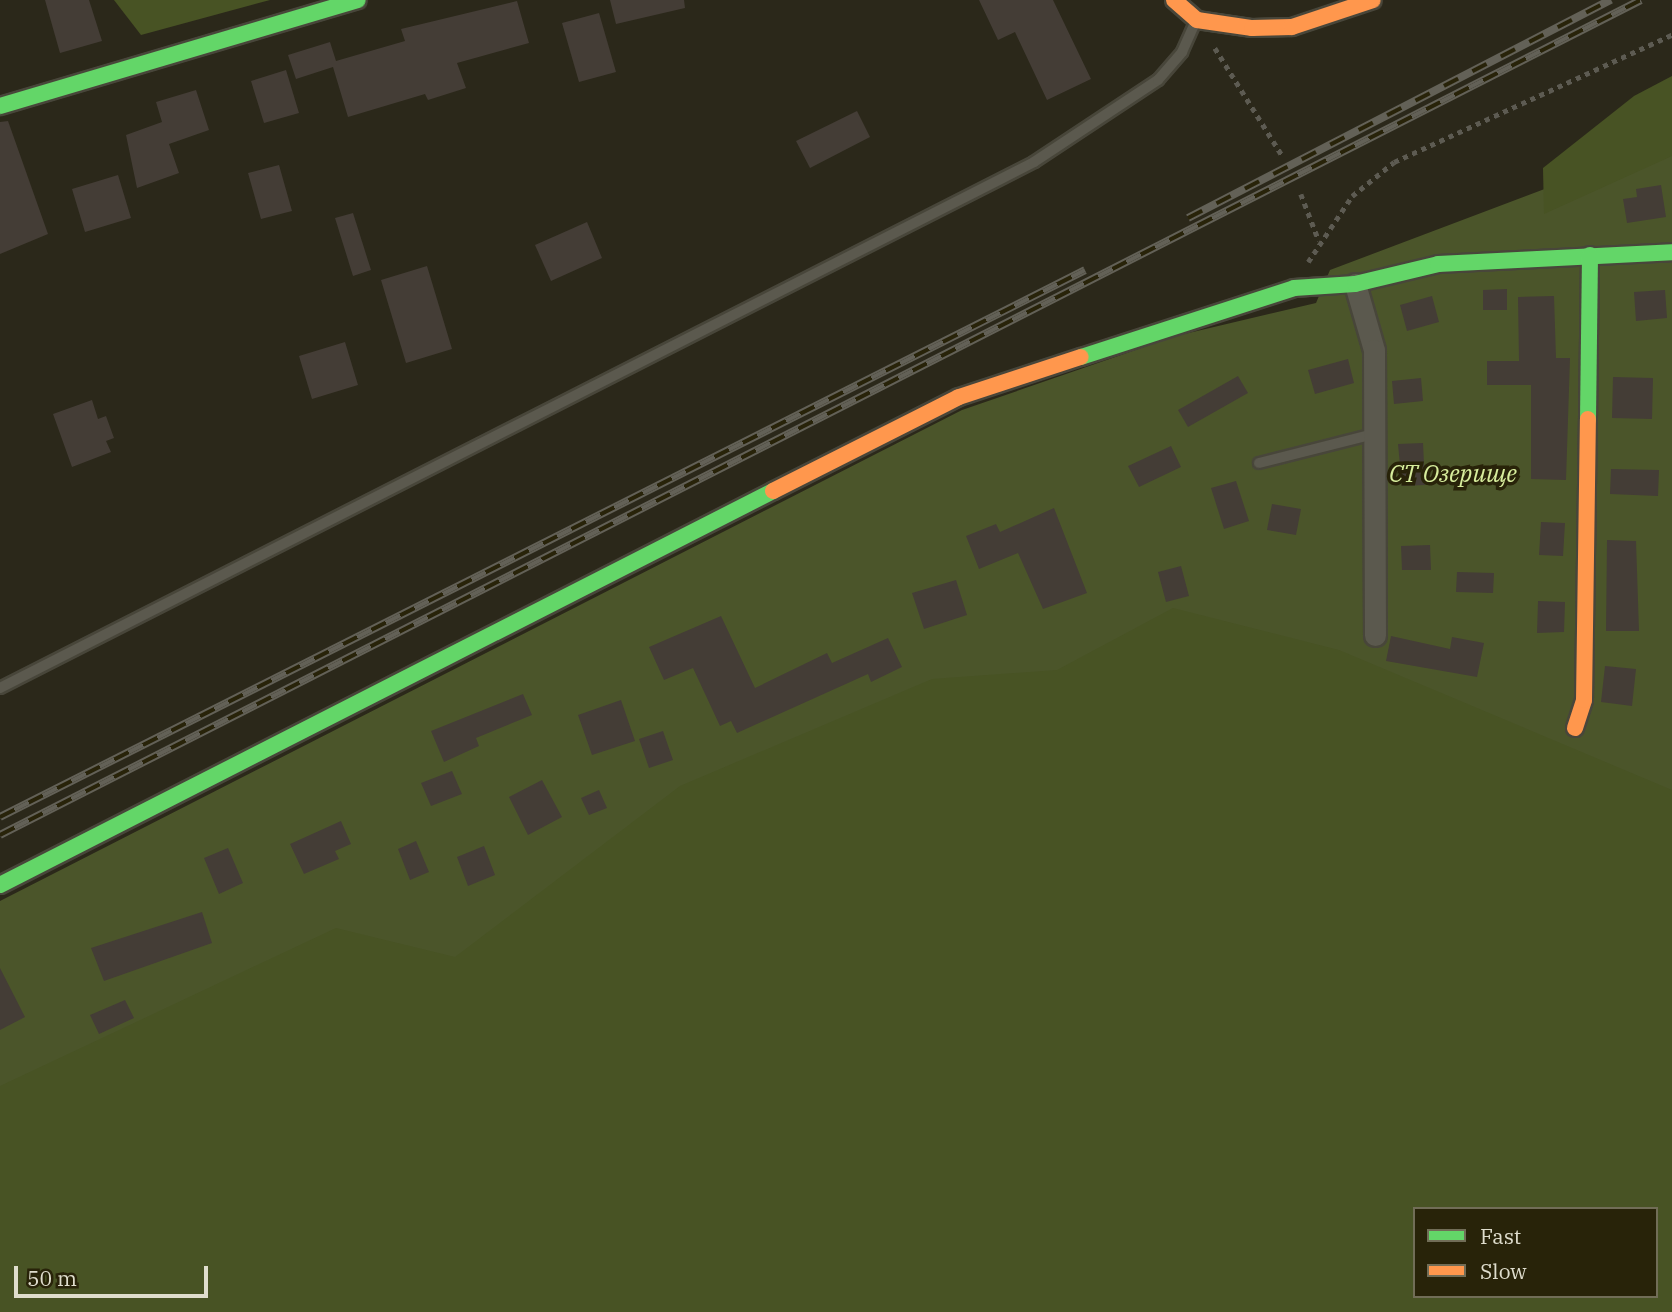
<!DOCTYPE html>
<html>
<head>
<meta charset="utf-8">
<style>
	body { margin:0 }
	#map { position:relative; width:1672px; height:1312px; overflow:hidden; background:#2b281a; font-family:"IBM Plex Serif",serif }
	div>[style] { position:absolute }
	.green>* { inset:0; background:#4b552a }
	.forest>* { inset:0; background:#485324 }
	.building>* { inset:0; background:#443d36 }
	.path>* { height:4.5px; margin-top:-2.25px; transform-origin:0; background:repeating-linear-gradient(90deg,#5d5b52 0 5px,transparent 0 10px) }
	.roads { filter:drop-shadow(2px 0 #48463a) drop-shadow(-2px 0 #48463a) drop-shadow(0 2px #48463a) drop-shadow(0 -2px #48463a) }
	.lane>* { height:10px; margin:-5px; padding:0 5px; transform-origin:5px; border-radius:5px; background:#5b594e }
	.street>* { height:21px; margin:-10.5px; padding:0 10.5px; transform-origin:10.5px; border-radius:10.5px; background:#5b594e }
	.fast>* { height:16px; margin:-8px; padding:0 8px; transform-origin:8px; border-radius:8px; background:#63d668 }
	.slow>* { height:16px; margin:-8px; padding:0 8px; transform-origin:8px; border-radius:8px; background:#ff974d }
	.rail>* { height:8px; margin-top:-4px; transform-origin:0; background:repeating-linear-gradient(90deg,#282309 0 16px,#636157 0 32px); box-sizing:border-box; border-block:2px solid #636157 }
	span { translate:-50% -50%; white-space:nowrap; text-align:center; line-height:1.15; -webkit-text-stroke:7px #282309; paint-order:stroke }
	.park-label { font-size:24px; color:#d7ed9c; font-style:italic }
	.legend { position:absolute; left:1413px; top:1207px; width:245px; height:91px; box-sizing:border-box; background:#282309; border:2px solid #716d57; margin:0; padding:9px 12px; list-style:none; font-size:21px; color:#dfddcd }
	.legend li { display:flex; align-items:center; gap:14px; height:35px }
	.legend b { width:35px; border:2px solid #716d57 }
	.scale { position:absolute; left:14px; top:1266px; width:194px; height:32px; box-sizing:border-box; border:4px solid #dfddcd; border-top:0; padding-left:9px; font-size:21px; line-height:24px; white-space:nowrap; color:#dfddcd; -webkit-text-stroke:5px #282309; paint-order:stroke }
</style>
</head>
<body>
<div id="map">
	<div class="green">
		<div style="clip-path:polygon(1672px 141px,1672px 806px,459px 972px,0 1102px,0 901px,962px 410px,1176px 336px,1316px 303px,1330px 270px)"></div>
	</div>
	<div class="forest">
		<div style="clip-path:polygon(114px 0,270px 0,141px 35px)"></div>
		<div style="clip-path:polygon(1672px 76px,1672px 156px,1544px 214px,1543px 168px,1634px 96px)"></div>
		<div style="clip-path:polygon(evenodd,1173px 608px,1339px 650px,1672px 790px,1672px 1312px,0 1312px,0 1086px,336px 928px,455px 957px,680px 786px,932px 679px,1057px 670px,1173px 608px,1415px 1209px,1656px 1209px,1656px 1296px,1415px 1296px,1415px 1209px)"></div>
	</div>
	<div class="building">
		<div style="clip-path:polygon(45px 0,89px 0,102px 41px,60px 53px)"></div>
		<div style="clip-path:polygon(610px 0,684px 0,685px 8px,616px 24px)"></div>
		<div style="clip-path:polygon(979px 0,1053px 0,1091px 79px,1047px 100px,1015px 32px,998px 40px)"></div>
		<div style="clip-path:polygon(517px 1px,529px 43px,457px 63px,466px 88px,428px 100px,425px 94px,348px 117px,333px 67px,296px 79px,288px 55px,330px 42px,336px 61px,405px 41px,401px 29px)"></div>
		<div style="clip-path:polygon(599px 13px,616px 72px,579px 82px,562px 23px)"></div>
		<div style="clip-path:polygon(286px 70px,299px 113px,264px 123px,251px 81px)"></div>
		<div style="clip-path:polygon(196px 90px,209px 130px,169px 144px,179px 173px,137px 188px,126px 135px,162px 122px,156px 102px)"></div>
		<div style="clip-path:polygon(857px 111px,870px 137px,810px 168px,796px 141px)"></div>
		<div style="clip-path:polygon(8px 121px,48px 234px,0 254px,0 122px)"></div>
		<div style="clip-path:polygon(279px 165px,292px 211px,261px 219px,248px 173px)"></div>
		<div style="clip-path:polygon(118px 175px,131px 218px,85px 232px,72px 189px)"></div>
		<div style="clip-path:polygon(1661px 185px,1666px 217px,1627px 223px,1623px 199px,1637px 197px,1636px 189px)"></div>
		<div style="clip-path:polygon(353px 213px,371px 270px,353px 276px,335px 218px)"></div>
		<div style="clip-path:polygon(587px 222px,602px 258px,551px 281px,535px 245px)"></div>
		<div style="clip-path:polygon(427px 266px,452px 349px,406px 363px,381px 280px)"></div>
		<div style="clip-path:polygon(1507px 289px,1507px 310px,1483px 310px,1483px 290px)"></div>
		<div style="clip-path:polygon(1665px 290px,1667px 318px,1636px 321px,1634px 292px)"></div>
		<div style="clip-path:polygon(1432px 296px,1439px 322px,1407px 331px,1400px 305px)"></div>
		<div style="clip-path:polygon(1554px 296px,1556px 358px,1570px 358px,1566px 480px,1531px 479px,1531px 385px,1487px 385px,1487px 361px,1519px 361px,1518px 297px)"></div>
		<div style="clip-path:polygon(345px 342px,358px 385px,312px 399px,299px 356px)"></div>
		<div style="clip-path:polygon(1348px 359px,1354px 383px,1315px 394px,1308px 370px)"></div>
		<div style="clip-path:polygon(1238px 376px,1248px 393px,1188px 427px,1178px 410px)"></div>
		<div style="clip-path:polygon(1613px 377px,1653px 378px,1652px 419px,1612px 418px)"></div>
		<div style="clip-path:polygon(1421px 378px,1423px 401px,1394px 404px,1392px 381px)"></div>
		<div style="clip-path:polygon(92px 400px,98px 419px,106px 416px,114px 438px,106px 441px,111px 452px,72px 467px,53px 414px)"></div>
		<div style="clip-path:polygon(1423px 443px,1425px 485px,1402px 486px,1398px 444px)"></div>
		<div style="clip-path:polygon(1171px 446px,1181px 467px,1139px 487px,1128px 466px)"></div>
		<div style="clip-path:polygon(1611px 469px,1659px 470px,1658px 496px,1610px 494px)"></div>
		<div style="clip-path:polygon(1236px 481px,1249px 521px,1224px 529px,1211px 488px)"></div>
		<div style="clip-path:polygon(1272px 504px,1301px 509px,1296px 535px,1267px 530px)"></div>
		<div style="clip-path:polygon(1054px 508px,1087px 593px,1043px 609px,1018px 553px,979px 569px,966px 536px,996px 524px,1000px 532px)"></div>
		<div style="clip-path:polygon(1541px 522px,1565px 523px,1563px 556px,1539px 555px)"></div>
		<div style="clip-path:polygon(1607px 540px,1636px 541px,1639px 631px,1606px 631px)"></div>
		<div style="clip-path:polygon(1430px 545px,1431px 570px,1402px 570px,1401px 546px)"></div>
		<div style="clip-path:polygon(1181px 566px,1189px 596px,1166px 602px,1158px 572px)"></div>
		<div style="clip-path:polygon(1457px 572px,1494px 573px,1493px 593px,1456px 592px)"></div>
		<div style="clip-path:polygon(956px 580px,967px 615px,924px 629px,912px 593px)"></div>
		<div style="clip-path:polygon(1538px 601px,1565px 602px,1564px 632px,1537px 633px)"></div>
		<div style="clip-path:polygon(721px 616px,755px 688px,827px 653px,832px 663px,888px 638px,902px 667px,871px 682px,868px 674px,737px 733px,731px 721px,720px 726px,693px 668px,664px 680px,649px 647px)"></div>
		<div style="clip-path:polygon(1391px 636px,1450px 649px,1452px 637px,1484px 643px,1477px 677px,1386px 661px)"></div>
		<div style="clip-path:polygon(1605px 666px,1636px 669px,1632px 706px,1601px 702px)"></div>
		<div style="clip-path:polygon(523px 694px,532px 715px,476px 738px,479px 746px,444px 762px,431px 731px)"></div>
		<div style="clip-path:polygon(621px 700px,635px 741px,592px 755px,578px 715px)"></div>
		<div style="clip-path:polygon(663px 731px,673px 760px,649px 768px,639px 739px)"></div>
		<div style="clip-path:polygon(452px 771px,462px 794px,431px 806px,421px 783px)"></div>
		<div style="clip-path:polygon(542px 780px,562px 817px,528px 835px,509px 797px)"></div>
		<div style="clip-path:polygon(599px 790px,607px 808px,589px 815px,581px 798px)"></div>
		<div style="clip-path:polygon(341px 821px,351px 844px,335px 851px,339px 859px,304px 874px,290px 844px)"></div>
		<div style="clip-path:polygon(416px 841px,429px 872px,410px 880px,398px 849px)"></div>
		<div style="clip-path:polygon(484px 846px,495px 875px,468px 886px,457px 857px)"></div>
		<div style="clip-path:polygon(228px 848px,243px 883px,219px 894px,204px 858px)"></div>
		<div style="clip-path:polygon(202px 912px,212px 943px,104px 981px,91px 948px)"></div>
		<div style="clip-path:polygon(0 968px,25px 1017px,0 1030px)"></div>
		<div style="clip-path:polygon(125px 1000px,134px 1018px,99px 1034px,90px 1015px)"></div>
	</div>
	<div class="path">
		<div style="left:1215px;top:48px;width:128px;rotate:58deg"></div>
		<div style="left:1301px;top:194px;width:50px;rotate:69deg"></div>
		<div style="left:1308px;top:262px;width:79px;rotate:-56.3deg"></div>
		<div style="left:1352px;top:196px;width:54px;rotate:-39deg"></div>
		<div style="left:1394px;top:162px;width:306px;rotate:-24.6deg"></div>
	</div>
	<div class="roads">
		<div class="lane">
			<div style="left:1259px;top:463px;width:119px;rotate:-14.2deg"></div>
			<div style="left:0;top:688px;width:1160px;rotate:-26.96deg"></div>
			<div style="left:1034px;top:162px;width:149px;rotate:-33.5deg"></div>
			<div style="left:1158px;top:80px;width:37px;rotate:-49deg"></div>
			<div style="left:1182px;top:52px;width:34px;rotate:-66deg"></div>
		</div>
		<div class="street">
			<div style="left:1355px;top:284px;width:69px;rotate:73.9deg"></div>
			<div style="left:1374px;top:350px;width:285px;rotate:89.8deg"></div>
		</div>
		<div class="fast">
			<div style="left:0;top:106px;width:373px;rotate:-16.5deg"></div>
			<div style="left:1081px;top:357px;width:224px;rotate:-17.9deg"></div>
			<div style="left:1294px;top:288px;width:61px;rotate:-3.8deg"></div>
			<div style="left:1355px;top:284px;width:85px;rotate:-13.5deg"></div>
			<div style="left:1438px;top:264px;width:234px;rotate:-2.9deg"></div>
			<div style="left:1588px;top:419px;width:164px;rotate:-89.3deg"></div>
			<div style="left:0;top:885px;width:868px;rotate:-27.01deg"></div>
		</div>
		<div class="slow">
			<div style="left:1174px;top:0;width:30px;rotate:41deg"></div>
			<div style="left:1197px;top:20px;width:56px;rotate:8.3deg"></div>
			<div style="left:1252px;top:28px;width:40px;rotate:-1.4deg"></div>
			<div style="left:1292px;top:27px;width:85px;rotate:-18.4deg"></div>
			<div style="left:773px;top:491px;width:208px;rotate:-26.8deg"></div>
			<div style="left:959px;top:397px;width:128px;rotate:-18.2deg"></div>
			<div style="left:1575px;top:728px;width:29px;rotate:-72deg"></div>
			<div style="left:1584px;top:700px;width:281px;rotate:-89.2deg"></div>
		</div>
	</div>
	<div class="rail">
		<div style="left:1188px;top:218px;width:476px;rotate:-27.3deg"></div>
		<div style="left:0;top:817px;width:1215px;rotate:-26.75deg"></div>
		<div style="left:0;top:835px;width:1841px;rotate:-26.97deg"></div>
	</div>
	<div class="park-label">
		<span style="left:1453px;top:474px">СТ Озерище</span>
	</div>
	<ul class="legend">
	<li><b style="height:9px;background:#63d668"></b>Fast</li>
	<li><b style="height:9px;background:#ff974d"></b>Slow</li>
	</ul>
	<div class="scale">50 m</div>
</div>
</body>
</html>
